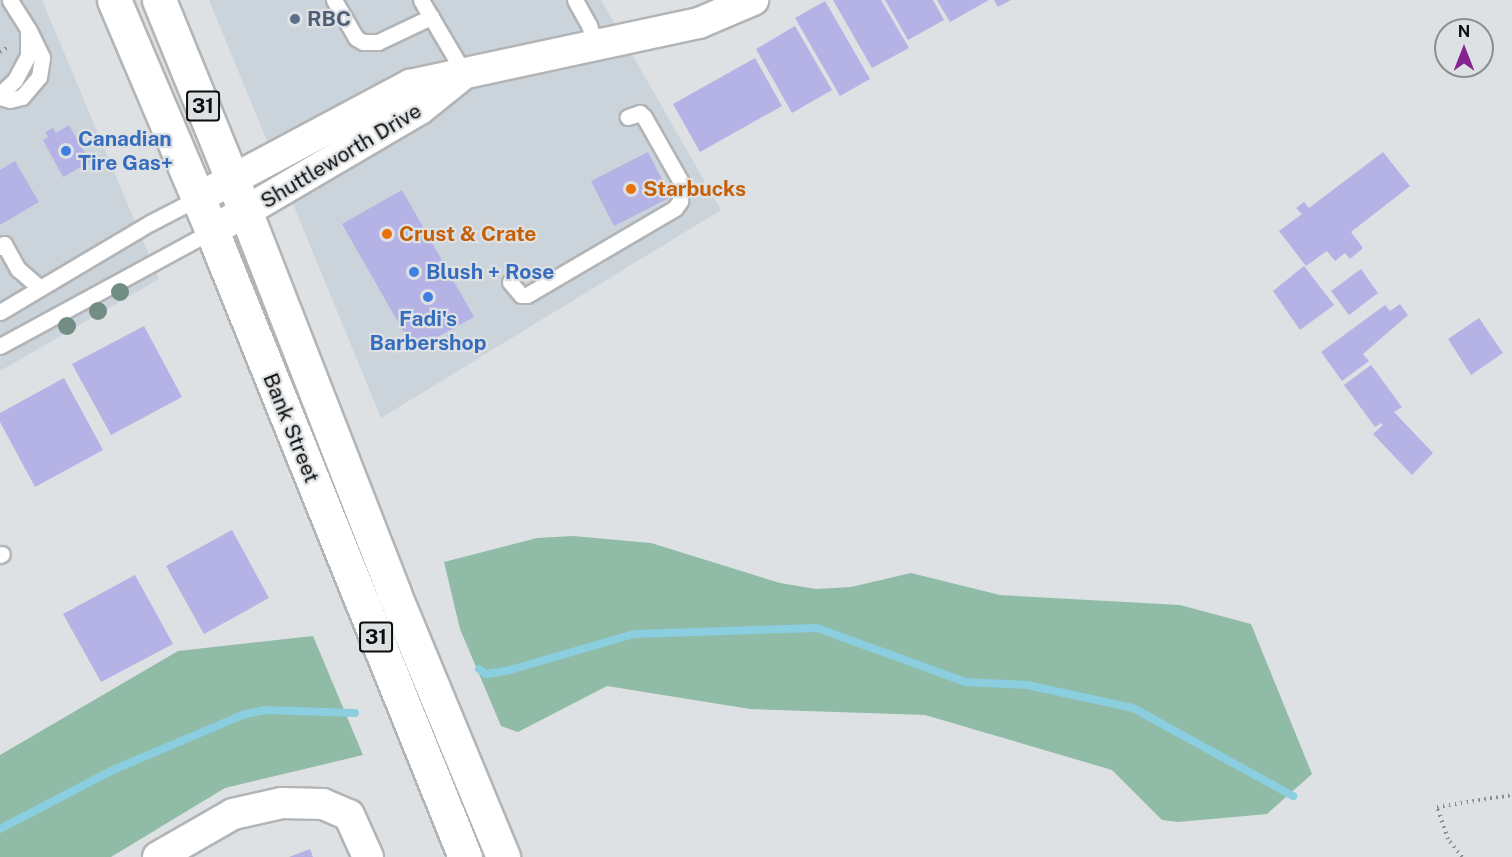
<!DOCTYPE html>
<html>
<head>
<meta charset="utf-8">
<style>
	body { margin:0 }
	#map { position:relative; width:1512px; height:857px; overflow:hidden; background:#dee1e3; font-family:"Public Sans",sans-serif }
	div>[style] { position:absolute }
	.built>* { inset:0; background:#cbd4db }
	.green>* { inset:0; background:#90bba7 }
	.stream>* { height:8px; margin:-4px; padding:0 4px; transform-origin:4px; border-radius:4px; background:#8acee0 }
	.building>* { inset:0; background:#b5b2e5 }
	.path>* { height:4px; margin-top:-2px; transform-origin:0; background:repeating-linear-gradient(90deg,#898b8c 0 1.5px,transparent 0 6px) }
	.roads { filter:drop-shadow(2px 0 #b2b4b6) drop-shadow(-2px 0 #b2b4b6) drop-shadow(0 2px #b2b4b6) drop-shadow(0 -2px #b2b4b6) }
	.lane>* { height:15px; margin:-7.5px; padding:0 7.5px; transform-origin:7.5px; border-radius:7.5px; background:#fff }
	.street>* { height:30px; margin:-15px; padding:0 15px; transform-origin:15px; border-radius:15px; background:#fff }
	.primary>* { height:33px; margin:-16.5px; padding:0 16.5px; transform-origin:16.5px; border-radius:16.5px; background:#fff }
	.trees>* { width:18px; height:18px; margin:-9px; border-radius:50%; background:#728e84 }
	.dots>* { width:16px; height:16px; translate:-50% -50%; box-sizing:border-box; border:3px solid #dee1e3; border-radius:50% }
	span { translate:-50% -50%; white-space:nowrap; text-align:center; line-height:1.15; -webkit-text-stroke:4.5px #dee1e3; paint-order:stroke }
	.shield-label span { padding:2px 4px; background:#dee1e3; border:2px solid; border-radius:4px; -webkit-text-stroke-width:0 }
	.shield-label { font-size:20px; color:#0c0d0d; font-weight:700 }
	.service-label { font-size:21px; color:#4e5e75; font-weight:700 }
	.left { translate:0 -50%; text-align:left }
	.shop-label { font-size:21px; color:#366cbe; font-weight:700 }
	.street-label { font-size:21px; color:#0c0d0d }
	.food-label { font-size:21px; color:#c56008; font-weight:700 }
	.north { position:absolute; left:1434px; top:18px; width:60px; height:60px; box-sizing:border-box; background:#dee1e3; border:2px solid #8a8c8d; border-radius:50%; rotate:0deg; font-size:16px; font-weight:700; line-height:24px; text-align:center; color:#0c0d0d }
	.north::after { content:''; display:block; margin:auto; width:21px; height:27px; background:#84248e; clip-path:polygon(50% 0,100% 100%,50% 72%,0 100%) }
</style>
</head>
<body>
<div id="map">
	<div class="built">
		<div style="clip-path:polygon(0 0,42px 0,159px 279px,0 371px)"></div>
		<div style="clip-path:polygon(209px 0,601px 0,721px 210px,381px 418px)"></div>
	</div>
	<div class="green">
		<div style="clip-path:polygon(573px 536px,651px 543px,780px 583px,816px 589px,851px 587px,911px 573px,1000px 595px,1180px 605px,1251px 624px,1312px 774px,1267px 814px,1178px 822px,1162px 820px,1112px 770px,925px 715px,750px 709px,607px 686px,518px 732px,501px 726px,460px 629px,444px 562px,537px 538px)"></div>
		<div style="clip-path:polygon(313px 636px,363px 755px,225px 788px,111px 857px,0 857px,0 755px,178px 651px)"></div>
	</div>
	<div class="stream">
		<div style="left:479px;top:669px;width:9px;rotate:36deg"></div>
		<div style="left:486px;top:674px;width:24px;rotate:-9deg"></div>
		<div style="left:510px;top:670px;width:129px;rotate:-16.2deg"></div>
		<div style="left:634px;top:634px;width:183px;rotate:-1.9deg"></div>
		<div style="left:817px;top:628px;width:158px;rotate:20deg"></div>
		<div style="left:965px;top:682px;width:62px;rotate:2.8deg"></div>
		<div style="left:1027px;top:685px;width:108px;rotate:12.2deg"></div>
		<div style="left:1133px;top:708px;width:183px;rotate:28.8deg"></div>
		<div style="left:0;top:829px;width:127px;rotate:-27.6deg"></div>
		<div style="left:113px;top:770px;width:143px;rotate:-23deg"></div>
		<div style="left:245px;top:714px;width:20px;rotate:-11deg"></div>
		<div style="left:265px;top:710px;width:90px;rotate:1.9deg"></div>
	</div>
	<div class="building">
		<div style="clip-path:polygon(833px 0,881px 0,909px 48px,872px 68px)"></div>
		<div style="clip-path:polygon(885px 0,933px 0,944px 20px,908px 40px)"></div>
		<div style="clip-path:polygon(937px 0,989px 0,950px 22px)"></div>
		<div style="clip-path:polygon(994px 0,1011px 0,998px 7px)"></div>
		<div style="clip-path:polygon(825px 1px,870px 79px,840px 96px,795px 18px)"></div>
		<div style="clip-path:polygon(795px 26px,832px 90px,792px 113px,756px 49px)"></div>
		<div style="clip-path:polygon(755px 58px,782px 106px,700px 152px,673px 104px)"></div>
		<div style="clip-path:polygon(69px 125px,90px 162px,63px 177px,43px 140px,48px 137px,45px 132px,53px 128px,56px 133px)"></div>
		<div style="clip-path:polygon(648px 152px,671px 197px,614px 226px,591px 181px)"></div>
		<div style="clip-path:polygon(1383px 152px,1410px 186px,1351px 232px,1363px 248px,1350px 259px,1345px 253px,1335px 261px,1327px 251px,1306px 266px,1279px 231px,1302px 214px,1296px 208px,1304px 202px,1309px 208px)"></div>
		<div style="clip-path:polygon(15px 161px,39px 202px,0 225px,0 170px)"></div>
		<div style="clip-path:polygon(402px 190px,474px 317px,414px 350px,342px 224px)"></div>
		<div style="clip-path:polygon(1304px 266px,1334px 305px,1300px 330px,1273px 291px)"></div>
		<div style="clip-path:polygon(1361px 269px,1378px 293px,1349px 315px,1331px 291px)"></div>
		<div style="clip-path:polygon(1400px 304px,1408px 315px,1363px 354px,1369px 361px,1342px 381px,1321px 352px,1385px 305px,1390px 311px)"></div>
		<div style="clip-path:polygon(1479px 318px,1503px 353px,1471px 375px,1448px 339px)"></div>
		<div style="clip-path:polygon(144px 326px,182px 397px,111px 435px,72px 364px)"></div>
		<div style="clip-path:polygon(1371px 365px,1402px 407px,1394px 412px,1433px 453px,1412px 475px,1373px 434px,1383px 425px,1381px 423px,1375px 427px,1344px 385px)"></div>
		<div style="clip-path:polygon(64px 378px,103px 450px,35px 487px,0 422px,0 413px)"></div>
		<div style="clip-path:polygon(232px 530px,269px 598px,204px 634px,166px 566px)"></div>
		<div style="clip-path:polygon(135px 575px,173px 644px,101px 682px,63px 614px)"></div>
		<div style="clip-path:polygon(310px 849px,313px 857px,289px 857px)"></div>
	</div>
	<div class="path">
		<div style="left:0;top:52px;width:9px;rotate:-32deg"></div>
		<div style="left:1462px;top:857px;width:23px;rotate:-128deg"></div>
		<div style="left:1448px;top:839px;width:34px;rotate:-109deg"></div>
		<div style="left:1437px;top:807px;width:76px;rotate:-9.1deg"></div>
	</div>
	<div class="roads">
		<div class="lane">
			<div style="left:334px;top:0;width:44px;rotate:59.9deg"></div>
			<div style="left:356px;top:38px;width:8px;rotate:30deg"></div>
			<div style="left:363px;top:42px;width:15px"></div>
			<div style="left:378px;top:42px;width:59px;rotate:-25.3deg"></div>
			<div style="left:421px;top:0;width:85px;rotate:59.5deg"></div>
			<div style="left:575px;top:0;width:29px;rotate:61deg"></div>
			<div style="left:589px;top:25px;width:23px;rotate:72deg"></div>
			<div style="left:0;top:94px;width:21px;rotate:-43deg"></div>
			<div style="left:15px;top:80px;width:27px;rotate:-62deg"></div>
			<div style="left:28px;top:56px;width:27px;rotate:-90deg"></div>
			<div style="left:28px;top:29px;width:34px;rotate:-122deg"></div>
			<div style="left:0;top:97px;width:10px;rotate:17deg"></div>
			<div style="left:10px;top:100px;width:12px;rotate:-14deg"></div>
			<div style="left:22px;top:97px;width:26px;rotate:-50deg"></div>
			<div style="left:39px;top:77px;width:20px;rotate:-81deg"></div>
			<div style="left:42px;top:57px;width:30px;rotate:-116deg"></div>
			<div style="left:0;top:247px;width:5px;rotate:-37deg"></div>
			<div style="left:4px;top:244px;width:29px;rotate:61deg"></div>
			<div style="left:18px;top:269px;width:29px;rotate:41deg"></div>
			<div style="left:510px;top:282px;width:17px;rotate:50deg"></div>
			<div style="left:521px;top:295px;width:6px"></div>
			<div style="left:527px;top:295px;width:172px;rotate:-30.4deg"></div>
			<div style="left:675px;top:208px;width:9px;rotate:-54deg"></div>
			<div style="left:680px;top:201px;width:19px;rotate:-87deg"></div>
			<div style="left:681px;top:182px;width:75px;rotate:-119.6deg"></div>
			<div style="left:644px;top:117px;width:6px;rotate:-135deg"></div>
			<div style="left:640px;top:113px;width:13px;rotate:162deg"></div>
			<div style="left:0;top:312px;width:174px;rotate:-30.7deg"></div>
			<div style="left:150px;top:223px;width:54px;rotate:-27.5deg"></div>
			<div style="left:0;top:346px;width:241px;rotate:-28.5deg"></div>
			<div style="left:0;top:555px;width:2px;rotate:-27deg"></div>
		</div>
		<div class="street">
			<div style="left:198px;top:198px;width:240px;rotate:-28.1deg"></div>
			<div style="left:410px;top:85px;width:296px;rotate:-12.1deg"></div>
			<div style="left:699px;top:23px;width:59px;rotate:-23.1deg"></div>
			<div style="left:212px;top:231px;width:241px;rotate:-30.4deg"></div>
			<div style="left:420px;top:109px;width:51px;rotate:-38.7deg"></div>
			<div style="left:158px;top:857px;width:86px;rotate:-29.8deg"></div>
			<div style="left:233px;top:814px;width:50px;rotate:-12.7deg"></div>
			<div style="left:282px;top:803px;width:41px;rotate:1.4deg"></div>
			<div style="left:323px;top:804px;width:28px;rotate:23deg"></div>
			<div style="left:349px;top:815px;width:46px;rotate:65.7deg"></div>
		</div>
		<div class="primary">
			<div style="left:114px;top:0;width:251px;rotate:67deg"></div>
			<div style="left:212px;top:231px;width:675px;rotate:67.99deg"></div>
			<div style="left:159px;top:0;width:230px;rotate:67.8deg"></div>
			<div style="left:246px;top:213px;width:406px;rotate:68.7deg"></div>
			<div style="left:393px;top:591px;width:288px;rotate:67.5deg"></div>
		</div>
	</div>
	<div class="trees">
		<div style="left:120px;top:292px"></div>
		<div style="left:98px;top:311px"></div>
		<div style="left:67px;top:326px"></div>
	</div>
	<div class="dots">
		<div style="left:295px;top:19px;background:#5c6f8a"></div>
		<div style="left:66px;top:151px;background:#3f7fe0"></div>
		<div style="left:631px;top:189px;background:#e8710a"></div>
		<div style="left:387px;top:234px;background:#e8710a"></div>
		<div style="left:414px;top:272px;background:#3f7fe0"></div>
		<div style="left:428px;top:297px;background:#3f7fe0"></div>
	</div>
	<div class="shield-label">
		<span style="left:203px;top:106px">31</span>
		<span style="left:376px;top:637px">31</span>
	</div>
	<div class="service-label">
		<span class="left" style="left:307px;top:19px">RBC</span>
	</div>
	<div class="shop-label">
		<span class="left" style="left:78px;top:151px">Canadian<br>Tire Gas+</span>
		<span class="left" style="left:426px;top:272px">Blush + Rose</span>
		<span style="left:428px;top:331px">Fadi's<br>Barbershop</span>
	</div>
	<div class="street-label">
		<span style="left:341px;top:156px;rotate:-31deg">Shuttleworth Drive</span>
		<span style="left:291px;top:428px;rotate:68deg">Bank Street</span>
	</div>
	<div class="food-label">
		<span class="left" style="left:643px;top:189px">Starbucks</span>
		<span class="left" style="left:399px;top:234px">Crust &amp; Crate</span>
	</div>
	<div class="north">N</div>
</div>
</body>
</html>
